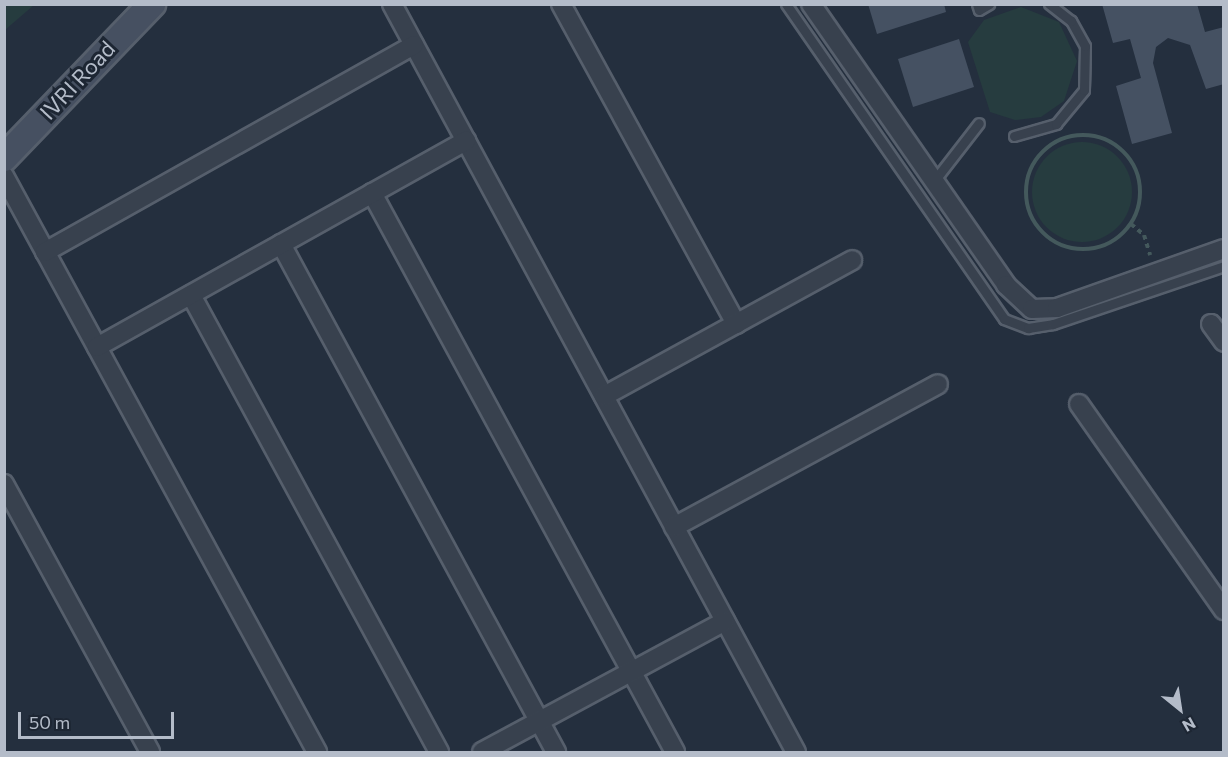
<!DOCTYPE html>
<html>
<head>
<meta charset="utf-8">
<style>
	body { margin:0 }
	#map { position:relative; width:1228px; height:757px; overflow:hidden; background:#242f3e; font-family:Commissioner,sans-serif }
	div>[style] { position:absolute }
	.green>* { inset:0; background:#263c3f }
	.round { border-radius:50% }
	.building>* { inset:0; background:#455162 }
	.path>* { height:4px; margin-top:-2px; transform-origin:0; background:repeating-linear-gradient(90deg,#44595c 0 4.5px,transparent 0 9px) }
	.path>.ring { margin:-2px; padding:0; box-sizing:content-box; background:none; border:4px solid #44595c; border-radius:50% }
	.roads { filter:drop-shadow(2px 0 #565f6c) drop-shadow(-2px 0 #565f6c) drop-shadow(0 2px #565f6c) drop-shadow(0 -2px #565f6c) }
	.lane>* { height:9px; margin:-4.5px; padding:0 4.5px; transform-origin:4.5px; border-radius:4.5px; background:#38414e }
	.street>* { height:18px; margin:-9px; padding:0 9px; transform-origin:9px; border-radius:9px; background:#38414e }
	.secondary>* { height:26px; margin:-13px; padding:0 13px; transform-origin:13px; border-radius:13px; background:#465061 }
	span { translate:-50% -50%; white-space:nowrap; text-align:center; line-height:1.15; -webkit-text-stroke:6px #1d2633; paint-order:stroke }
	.street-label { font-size:22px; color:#b4bcc9 }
	.frame { position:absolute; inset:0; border:6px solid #b4bcc9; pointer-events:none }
	.north { position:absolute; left:1150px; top:679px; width:60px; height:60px; -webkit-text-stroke:4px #1d2633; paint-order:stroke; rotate:150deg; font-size:16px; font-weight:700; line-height:24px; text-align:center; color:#b4bcc9 }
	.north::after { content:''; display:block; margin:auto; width:21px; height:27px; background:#b4bcc9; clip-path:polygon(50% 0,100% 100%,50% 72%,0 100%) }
	.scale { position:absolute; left:18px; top:712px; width:156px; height:27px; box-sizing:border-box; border:3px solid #b4bcc9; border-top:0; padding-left:8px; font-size:18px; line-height:21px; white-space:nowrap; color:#b4bcc9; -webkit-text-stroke:4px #1d2633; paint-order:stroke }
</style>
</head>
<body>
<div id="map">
	<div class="green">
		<div style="clip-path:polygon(5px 4px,34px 4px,34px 5px,5px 30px)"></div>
		<div style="clip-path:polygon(1021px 7px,1059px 22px,1077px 61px,1064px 101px,1041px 117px,1015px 120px,990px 112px,968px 42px,984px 20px)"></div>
		<div class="round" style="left:1032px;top:142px;width:100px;height:100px"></div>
	</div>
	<div class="building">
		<div style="clip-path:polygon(868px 4px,944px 4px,946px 12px,877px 34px)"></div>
		<div style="clip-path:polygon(1102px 4px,1197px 4px,1205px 32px,1224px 27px,1224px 84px,1206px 89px,1190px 45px,1168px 38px,1156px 47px,1153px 63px,1172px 133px,1132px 144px,1116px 86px,1141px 78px,1130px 39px,1113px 43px)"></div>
		<div style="clip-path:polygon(959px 39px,974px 87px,913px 107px,898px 59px)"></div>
	</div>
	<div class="path">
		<div class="ring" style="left:1026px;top:135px;width:110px;height:110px"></div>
		<div style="left:1131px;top:224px;width:17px;rotate:40deg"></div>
		<div style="left:1144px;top:235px;width:21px;rotate:73deg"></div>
	</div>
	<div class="roads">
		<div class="lane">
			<div style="left:786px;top:4px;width:383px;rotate:55.3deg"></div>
			<div style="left:1004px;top:319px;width:26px;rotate:21deg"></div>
			<div style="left:1028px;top:328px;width:25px;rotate:-9deg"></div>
			<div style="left:1053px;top:324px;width:181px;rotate:-18.7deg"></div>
			<div style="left:977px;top:4px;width:6px;rotate:72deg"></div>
			<div style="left:979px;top:10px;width:12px;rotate:-31deg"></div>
			<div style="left:1014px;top:136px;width:44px;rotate:-15.9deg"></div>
			<div style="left:1056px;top:124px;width:44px;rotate:-50.5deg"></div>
			<div style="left:1084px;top:90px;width:44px;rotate:-88.7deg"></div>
			<div style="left:1085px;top:46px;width:29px;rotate:-119deg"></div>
			<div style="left:1071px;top:21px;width:28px;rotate:-142deg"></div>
			<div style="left:934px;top:181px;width:73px;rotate:-52.2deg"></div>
		</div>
		<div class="street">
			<div style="left:392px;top:4px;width:850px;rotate:61.63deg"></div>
			<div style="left:561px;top:4px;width:365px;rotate:61.3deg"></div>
			<div style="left:811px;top:4px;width:342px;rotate:55.2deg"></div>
			<div style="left:1006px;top:285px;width:35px;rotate:43deg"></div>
			<div style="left:1032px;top:309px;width:25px;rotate:-2deg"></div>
			<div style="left:1057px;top:308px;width:177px;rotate:-19.5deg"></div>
			<div style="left:4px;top:176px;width:656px;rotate:61.48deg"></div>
			<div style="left:372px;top:193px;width:636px;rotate:61.54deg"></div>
			<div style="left:281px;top:244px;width:578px;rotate:61.57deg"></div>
			<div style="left:45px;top:252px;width:423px;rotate:-29.3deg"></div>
			<div style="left:191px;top:295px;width:520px;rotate:61.51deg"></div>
			<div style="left:1211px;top:324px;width:22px;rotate:54deg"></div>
			<div style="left:97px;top:347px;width:423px;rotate:-29.2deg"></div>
			<div style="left:604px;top:396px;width:283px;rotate:-28.7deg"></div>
			<div style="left:1079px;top:404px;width:252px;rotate:54.9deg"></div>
			<div style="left:4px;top:484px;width:305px;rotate:61.4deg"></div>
			<div style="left:674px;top:527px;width:300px;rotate:-28.4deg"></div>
			<div style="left:482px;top:752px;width:276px;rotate:-28.3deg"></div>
		</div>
		<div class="secondary">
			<div style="left:4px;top:158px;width:214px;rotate:-46.1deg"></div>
		</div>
	</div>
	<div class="street-label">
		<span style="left:77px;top:80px;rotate:-47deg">IVRI Road</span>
	</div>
	<div class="frame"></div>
	<div class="north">N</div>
	<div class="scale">50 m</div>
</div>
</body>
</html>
